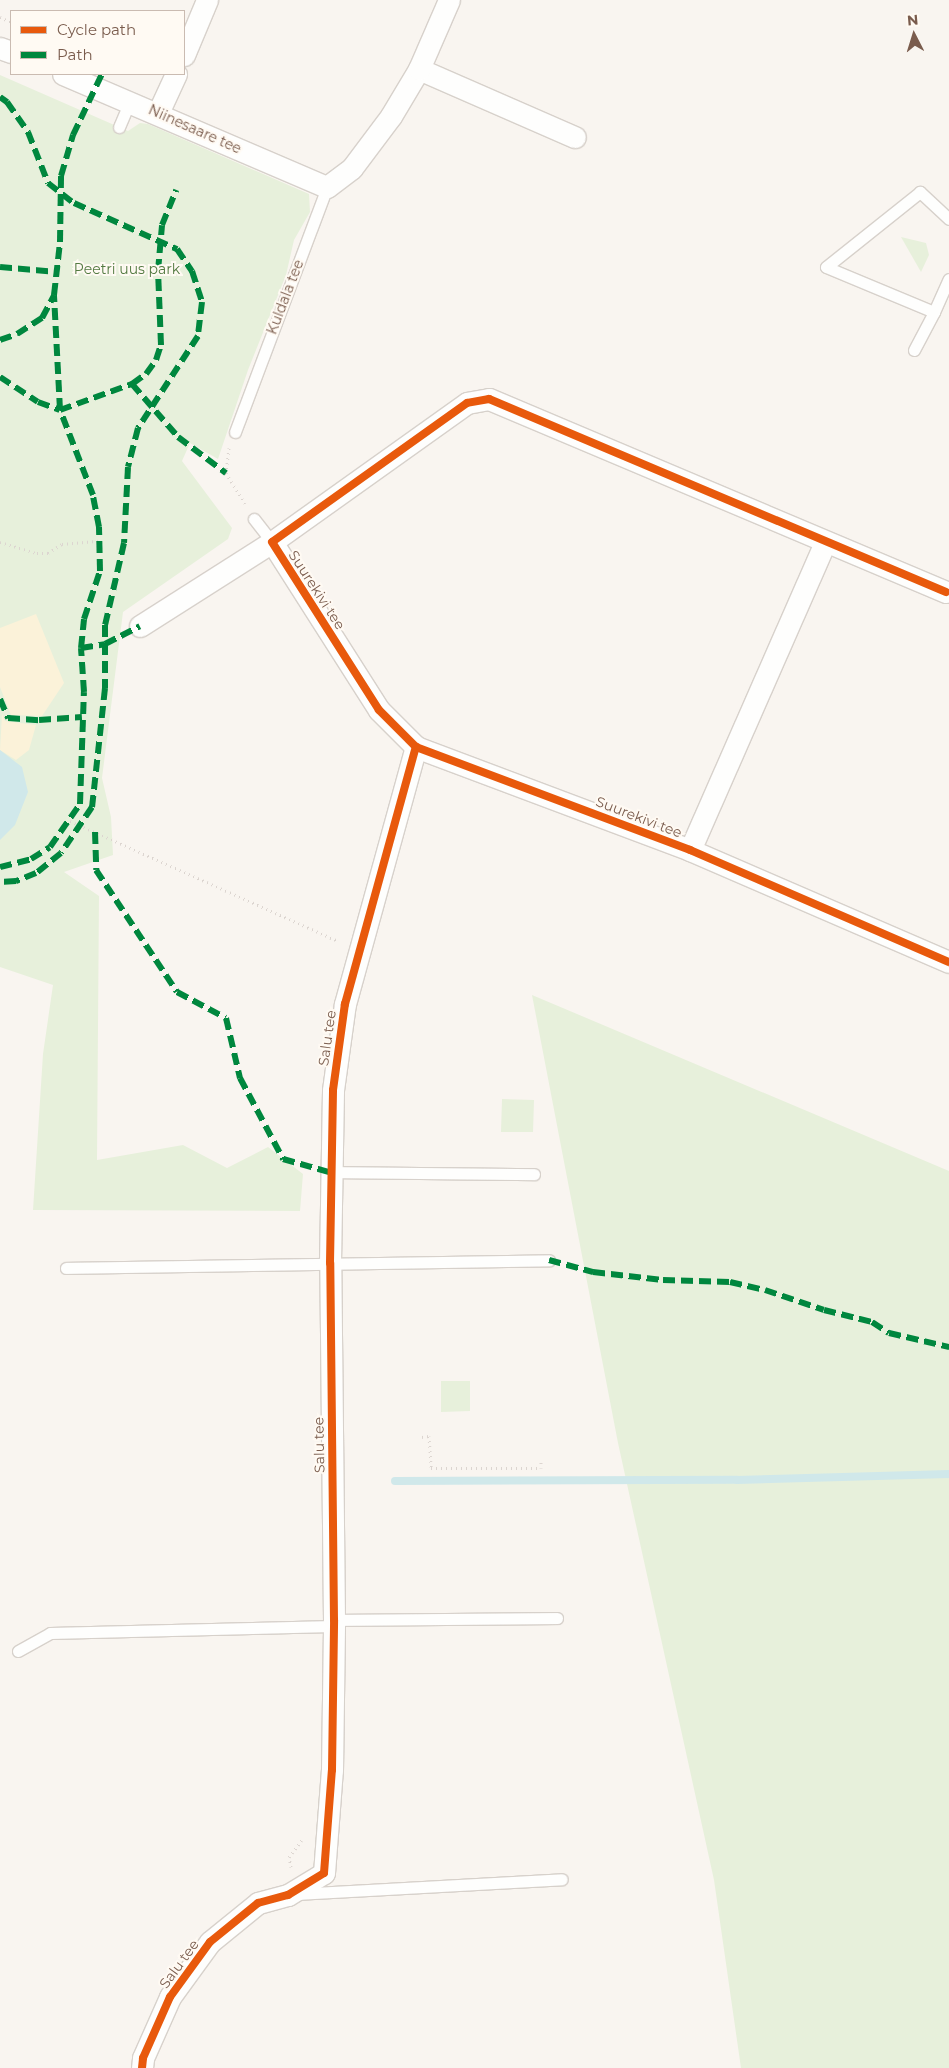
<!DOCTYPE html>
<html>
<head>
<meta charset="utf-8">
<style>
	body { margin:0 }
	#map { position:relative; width:949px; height:2068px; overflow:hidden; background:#f9f5f0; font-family:Montserrat,sans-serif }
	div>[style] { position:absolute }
	.green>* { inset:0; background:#e7f0db }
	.sand>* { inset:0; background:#fbf2d9 }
	.water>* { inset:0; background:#d0e8ea }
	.stream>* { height:8px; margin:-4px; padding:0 4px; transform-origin:4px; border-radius:4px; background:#d0e8ea }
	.path>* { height:3px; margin-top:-1.5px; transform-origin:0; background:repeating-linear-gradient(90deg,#dcd5d0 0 1px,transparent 0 5px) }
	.roads { filter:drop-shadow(1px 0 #d7d1cb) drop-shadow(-1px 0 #d7d1cb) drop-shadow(0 1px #d7d1cb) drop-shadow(0 -1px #d7d1cb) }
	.service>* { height:11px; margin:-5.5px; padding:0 5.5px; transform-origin:5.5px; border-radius:5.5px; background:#fefefd }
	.minor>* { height:21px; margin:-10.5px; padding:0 10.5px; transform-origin:10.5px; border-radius:10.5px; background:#fefefd }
	.quiet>* { height:6px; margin-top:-3px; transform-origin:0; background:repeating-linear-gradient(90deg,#00873e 0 12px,transparent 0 18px) }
	.cycleway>* { height:8px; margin:-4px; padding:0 4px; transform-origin:4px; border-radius:4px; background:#e8590c }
	span { translate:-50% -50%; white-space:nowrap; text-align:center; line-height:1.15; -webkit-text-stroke:4px #fffaf3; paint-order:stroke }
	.street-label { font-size:14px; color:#7a5c4d }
	.park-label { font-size:14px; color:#537a41 }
	.legend { position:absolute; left:10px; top:10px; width:175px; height:65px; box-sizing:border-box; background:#fffaf3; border:1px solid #cabbb1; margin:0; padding:6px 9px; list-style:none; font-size:15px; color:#7a5c4d }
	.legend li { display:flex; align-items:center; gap:10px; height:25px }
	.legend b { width:25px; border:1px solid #cabbb1 }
	.north { position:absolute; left:889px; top:10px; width:50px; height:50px; -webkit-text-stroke:4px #fffaf3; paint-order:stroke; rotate:355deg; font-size:14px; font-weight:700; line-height:20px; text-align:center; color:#7a5c4d }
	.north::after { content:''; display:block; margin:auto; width:18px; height:22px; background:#7a5c4d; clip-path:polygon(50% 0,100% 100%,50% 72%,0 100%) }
</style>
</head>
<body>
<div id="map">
	<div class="green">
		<div style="clip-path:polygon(0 75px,128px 131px,140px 123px,148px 124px,309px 194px,310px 212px,294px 240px,286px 275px,248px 370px,218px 459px,190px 443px,182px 461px,232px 528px,228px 539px,123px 612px,102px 778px,111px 817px,113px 855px,64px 872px,99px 896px,97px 1160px,183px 1145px,227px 1168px,268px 1147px,303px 1174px,300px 1211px,33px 1210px,43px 1054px,53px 985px,0 967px)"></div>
		<div style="clip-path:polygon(901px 237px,926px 243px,929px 255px,921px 272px)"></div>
		<div style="clip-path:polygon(532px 995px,949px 1171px,949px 2068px,741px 2068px,714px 1880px,618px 1443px)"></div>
		<div style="clip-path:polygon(502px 1099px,534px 1100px,533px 1132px,501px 1132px)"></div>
		<div style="clip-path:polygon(441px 1381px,470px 1381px,470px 1411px,441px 1412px)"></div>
	</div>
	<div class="sand">
		<div style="clip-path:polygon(36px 614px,64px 683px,42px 716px,11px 715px,0 687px,0 628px)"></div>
		<div style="clip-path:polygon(2px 714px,5px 721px,36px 725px,29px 750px,16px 760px,0 750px)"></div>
	</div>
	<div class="water">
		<div style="clip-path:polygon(0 750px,22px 767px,28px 792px,15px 825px,0 840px)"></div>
	</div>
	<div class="stream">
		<div style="left:395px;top:1481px;width:342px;rotate:-0.2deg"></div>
		<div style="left:737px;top:1480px;width:212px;rotate:-1.6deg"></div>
	</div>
	<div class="path">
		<div style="left:0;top:17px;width:12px;rotate:24deg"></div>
		<div style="left:229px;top:448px;width:25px;rotate:97deg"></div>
		<div style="left:226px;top:473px;width:36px;rotate:58deg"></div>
		<div style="left:0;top:542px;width:39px;rotate:17deg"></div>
		<div style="left:37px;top:553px;width:11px"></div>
		<div style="left:48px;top:553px;width:17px;rotate:-33deg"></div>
		<div style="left:62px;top:544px;width:37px;rotate:-5deg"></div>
		<div style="left:70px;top:821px;width:294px;rotate:24.1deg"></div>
		<div style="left:422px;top:1437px;width:7px;rotate:-8deg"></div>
		<div style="left:429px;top:1436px;width:32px;rotate:86deg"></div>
		<div style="left:431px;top:1468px;width:110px"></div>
		<div style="left:541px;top:1468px;width:7px;rotate:-90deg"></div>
		<div style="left:291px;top:1867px;width:10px;rotate:-101deg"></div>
		<div style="left:289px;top:1857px;width:21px;rotate:-53deg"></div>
	</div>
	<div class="roads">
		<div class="service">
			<div style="left:119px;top:127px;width:28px;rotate:-67deg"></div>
			<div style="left:949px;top:219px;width:40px;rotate:-137deg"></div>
			<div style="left:920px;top:192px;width:120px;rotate:141.4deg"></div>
			<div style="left:826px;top:267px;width:117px;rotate:22.6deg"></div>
			<div style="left:934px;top:312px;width:36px;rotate:-66deg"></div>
			<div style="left:914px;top:350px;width:43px;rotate:-62.2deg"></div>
			<div style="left:235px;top:432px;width:262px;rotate:-69.4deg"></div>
			<div style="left:254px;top:519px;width:29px;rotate:52deg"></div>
			<div style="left:329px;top:1172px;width:205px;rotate:0.6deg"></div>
			<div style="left:66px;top:1268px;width:483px;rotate:-0.9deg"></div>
			<div style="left:334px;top:1620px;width:223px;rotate:-0.5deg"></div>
			<div style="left:18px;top:1651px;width:37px;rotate:-29deg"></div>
			<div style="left:50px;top:1633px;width:283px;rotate:-1.4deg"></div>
			<div style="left:297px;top:1894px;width:265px;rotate:-3.2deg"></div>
		</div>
		<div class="minor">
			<div style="left:0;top:48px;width:12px;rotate:20deg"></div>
			<div style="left:184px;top:55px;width:60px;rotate:-67.3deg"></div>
			<div style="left:419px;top:69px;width:170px;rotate:23.6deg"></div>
			<div style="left:63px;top:74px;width:287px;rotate:23.2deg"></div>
			<div style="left:327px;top:187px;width:31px;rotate:-37deg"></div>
			<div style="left:352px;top:168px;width:65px;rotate:-53.1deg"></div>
			<div style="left:391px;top:116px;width:55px;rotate:-59.2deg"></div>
			<div style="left:419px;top:69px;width:75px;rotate:-66.5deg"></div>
			<div style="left:158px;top:113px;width:43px;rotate:-65.2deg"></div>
			<div style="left:946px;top:592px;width:496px;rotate:-157.1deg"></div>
			<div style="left:489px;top:399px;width:22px;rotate:170deg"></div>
			<div style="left:467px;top:403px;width:239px;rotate:144.5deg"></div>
			<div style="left:272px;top:542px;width:199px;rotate:57.5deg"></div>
			<div style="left:379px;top:710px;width:52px;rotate:45deg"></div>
			<div style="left:416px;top:747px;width:293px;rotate:20.6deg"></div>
			<div style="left:690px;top:850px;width:282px;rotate:23.4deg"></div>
			<div style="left:140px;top:626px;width:156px;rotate:-32.5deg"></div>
			<div style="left:690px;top:850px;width:336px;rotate:-66.3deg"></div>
			<div style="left:142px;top:2068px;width:10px;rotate:-84deg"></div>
			<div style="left:143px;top:2058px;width:67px;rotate:-66.1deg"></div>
			<div style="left:170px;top:1997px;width:68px;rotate:-54deg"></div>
			<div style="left:210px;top:1942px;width:62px;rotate:-39.1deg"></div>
			<div style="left:258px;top:1903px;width:31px;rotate:-15deg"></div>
			<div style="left:288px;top:1895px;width:42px;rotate:-31.4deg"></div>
			<div style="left:324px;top:1873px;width:103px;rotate:-85.6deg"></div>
			<div style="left:332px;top:1770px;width:150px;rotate:-89.2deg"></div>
			<div style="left:334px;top:1620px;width:357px;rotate:-90.6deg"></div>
			<div style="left:330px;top:1263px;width:173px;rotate:-89deg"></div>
			<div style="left:333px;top:1090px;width:87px;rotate:-82.1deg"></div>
			<div style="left:345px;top:1004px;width:267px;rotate:-74.6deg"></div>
		</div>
	</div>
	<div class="quiet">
		<div style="left:0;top:97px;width:9px;rotate:36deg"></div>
		<div style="left:7px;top:102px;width:37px;rotate:55deg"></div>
		<div style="left:28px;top:132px;width:55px;rotate:68.6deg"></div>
		<div style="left:48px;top:183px;width:33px;rotate:38deg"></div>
		<div style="left:74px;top:203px;width:113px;rotate:24.1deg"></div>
		<div style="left:177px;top:249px;width:27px;rotate:56deg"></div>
		<div style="left:192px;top:271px;width:33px;rotate:72deg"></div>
		<div style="left:202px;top:302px;width:34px;rotate:97deg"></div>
		<div style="left:198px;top:336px;width:110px;rotate:123.1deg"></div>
		<div style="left:138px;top:428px;width:40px;rotate:104.4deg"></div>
		<div style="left:128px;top:467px;width:76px;rotate:93deg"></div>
		<div style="left:124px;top:543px;width:84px;rotate:103deg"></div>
		<div style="left:105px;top:625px;width:63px;rotate:90deg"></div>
		<div style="left:105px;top:688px;width:120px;rotate:96.2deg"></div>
		<div style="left:92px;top:807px;width:55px;rotate:124deg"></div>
		<div style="left:61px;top:853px;width:32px;rotate:141deg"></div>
		<div style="left:36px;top:873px;width:22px;rotate:158deg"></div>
		<div style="left:16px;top:881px;width:16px;rotate:176deg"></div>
		<div style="left:0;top:267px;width:57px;rotate:5deg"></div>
		<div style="left:0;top:340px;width:18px;rotate:-19deg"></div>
		<div style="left:17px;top:334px;width:30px;rotate:-33deg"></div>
		<div style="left:42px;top:318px;width:26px;rotate:-62deg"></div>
		<div style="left:0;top:377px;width:45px;rotate:33.3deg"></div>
		<div style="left:38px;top:402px;width:23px;rotate:20deg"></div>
		<div style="left:60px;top:410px;width:77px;rotate:-19.9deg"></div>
		<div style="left:132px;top:384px;width:17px;rotate:-36deg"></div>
		<div style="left:146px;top:374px;width:17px;rotate:-54deg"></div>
		<div style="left:156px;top:360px;width:16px;rotate:-72deg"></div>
		<div style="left:161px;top:345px;width:74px;rotate:-92.3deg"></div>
		<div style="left:158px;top:271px;width:46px;rotate:-85deg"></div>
		<div style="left:162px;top:225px;width:38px;rotate:-68deg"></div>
		<div style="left:132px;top:384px;width:70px;rotate:49deg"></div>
		<div style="left:178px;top:437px;width:60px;rotate:36.9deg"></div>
		<div style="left:81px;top:648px;width:24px;rotate:-9deg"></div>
		<div style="left:105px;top:644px;width:39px;rotate:-27deg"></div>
		<div style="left:0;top:699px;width:21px;rotate:67deg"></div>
		<div style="left:8px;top:718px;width:31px;rotate:4deg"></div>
		<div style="left:39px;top:720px;width:43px;rotate:-4deg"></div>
		<div style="left:95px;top:832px;width:38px;rotate:88deg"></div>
		<div style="left:96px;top:870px;width:146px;rotate:56.4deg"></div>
		<div style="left:177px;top:992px;width:55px;rotate:28deg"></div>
		<div style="left:226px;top:1018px;width:62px;rotate:76.9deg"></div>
		<div style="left:240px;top:1078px;width:92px;rotate:62deg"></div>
		<div style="left:283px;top:1159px;width:48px;rotate:15.8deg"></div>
		<div style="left:0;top:867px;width:32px;rotate:-14deg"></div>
		<div style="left:31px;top:859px;width:22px;rotate:-32deg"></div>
		<div style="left:50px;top:847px;width:52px;rotate:-55.1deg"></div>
		<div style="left:80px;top:804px;width:112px;rotate:-88deg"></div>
		<div style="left:84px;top:692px;width:44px;rotate:-93.9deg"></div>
		<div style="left:81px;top:648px;width:29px;rotate:-84deg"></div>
		<div style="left:84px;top:619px;width:51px;rotate:-71.6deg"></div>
		<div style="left:100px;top:571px;width:44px;rotate:-91.3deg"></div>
		<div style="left:99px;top:527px;width:33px;rotate:-101deg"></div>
		<div style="left:93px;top:495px;width:91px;rotate:-111.2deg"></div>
		<div style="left:60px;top:410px;width:115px;rotate:-93deg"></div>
		<div style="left:54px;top:295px;width:53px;rotate:-83.5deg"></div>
		<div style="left:60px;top:242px;width:66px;rotate:-89.1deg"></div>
		<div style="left:61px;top:176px;width:43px;rotate:-73.7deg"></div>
		<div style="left:73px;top:135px;width:68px;rotate:-64.6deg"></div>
		<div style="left:549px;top:1260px;width:46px;rotate:15.3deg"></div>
		<div style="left:593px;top:1272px;width:70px;rotate:6.5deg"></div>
		<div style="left:663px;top:1280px;width:67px;rotate:1.7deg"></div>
		<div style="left:730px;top:1282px;width:36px;rotate:13deg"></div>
		<div style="left:765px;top:1290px;width:62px;rotate:18.7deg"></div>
		<div style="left:824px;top:1310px;width:49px;rotate:14deg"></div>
		<div style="left:872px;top:1322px;width:20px;rotate:33deg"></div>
		<div style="left:889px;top:1333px;width:62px;rotate:13.1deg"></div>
	</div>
	<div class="cycleway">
		<div style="left:946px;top:592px;width:496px;rotate:-157.1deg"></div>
		<div style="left:489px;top:399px;width:22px;rotate:170deg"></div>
		<div style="left:467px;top:403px;width:239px;rotate:144.5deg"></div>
		<div style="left:272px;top:542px;width:199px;rotate:57.5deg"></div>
		<div style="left:379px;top:710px;width:52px;rotate:45deg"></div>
		<div style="left:416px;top:747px;width:293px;rotate:20.6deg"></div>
		<div style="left:690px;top:850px;width:282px;rotate:23.4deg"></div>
		<div style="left:142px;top:2068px;width:10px;rotate:-84deg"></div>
		<div style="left:143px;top:2058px;width:67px;rotate:-66.1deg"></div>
		<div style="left:170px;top:1997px;width:68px;rotate:-54deg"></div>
		<div style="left:210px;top:1942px;width:62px;rotate:-39.1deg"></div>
		<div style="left:258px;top:1903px;width:31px;rotate:-15deg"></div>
		<div style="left:288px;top:1895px;width:42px;rotate:-31.4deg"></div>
		<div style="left:324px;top:1873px;width:103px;rotate:-85.6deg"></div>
		<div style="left:332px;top:1770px;width:150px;rotate:-89.2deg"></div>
		<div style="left:334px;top:1620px;width:357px;rotate:-90.6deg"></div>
		<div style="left:330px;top:1263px;width:173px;rotate:-89deg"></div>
		<div style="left:333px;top:1090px;width:87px;rotate:-82.1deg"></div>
		<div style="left:345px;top:1004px;width:267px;rotate:-74.6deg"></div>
	</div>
	<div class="street-label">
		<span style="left:195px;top:129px;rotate:24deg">Niinesaare tee</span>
		<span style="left:285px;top:297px;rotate:-69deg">Kuldala tee</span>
		<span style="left:317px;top:590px;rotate:57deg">Suurekivi tee</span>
		<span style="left:639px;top:817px;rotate:21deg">Suurekivi tee</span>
		<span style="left:327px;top:1038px;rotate:-82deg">Salu tee</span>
		<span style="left:319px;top:1445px;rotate:-91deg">Salu tee</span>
		<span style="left:179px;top:1964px;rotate:-54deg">Salu tee</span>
	</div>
	<div class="park-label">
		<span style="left:127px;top:269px">Peetri uus park</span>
	</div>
	<ul class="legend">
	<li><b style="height:6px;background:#e8590c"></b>Cycle path</li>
	<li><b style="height:6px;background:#00873e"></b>Path</li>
	</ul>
	<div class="north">N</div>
</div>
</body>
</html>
